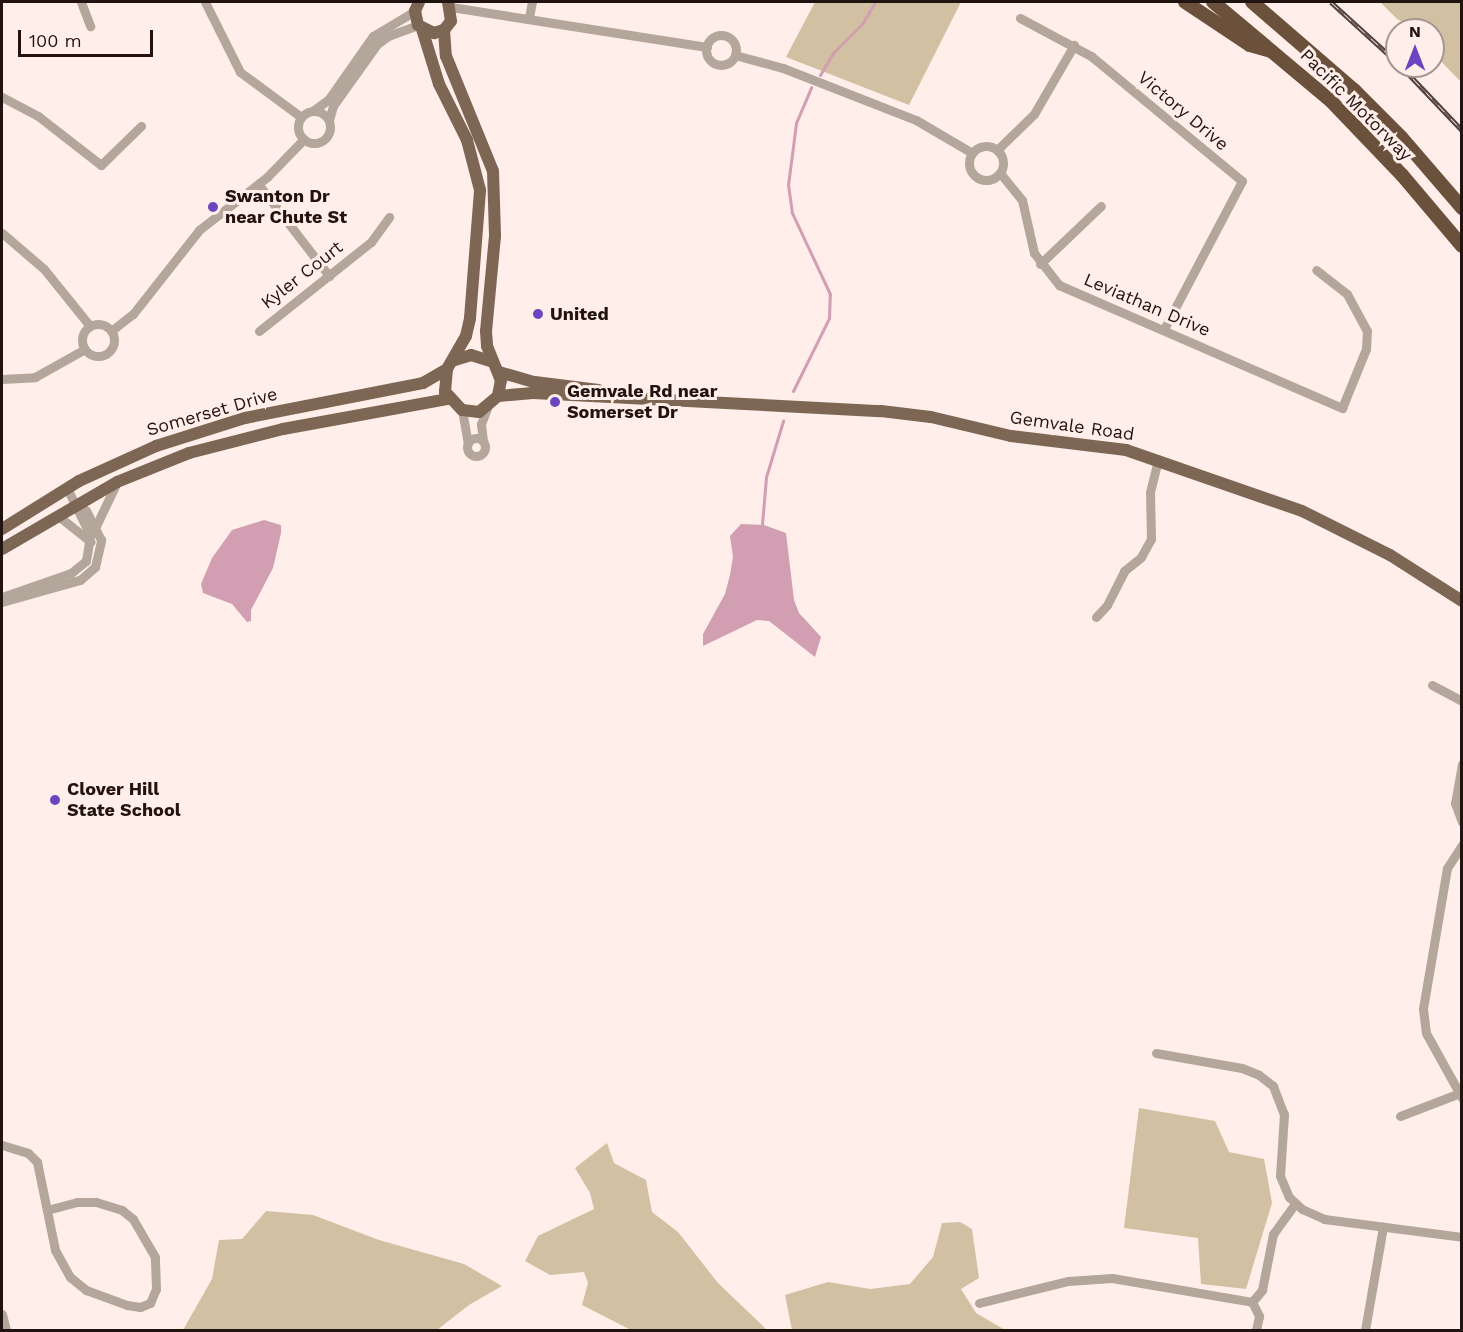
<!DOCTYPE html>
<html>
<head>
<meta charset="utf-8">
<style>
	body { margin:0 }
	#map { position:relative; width:1463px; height:1332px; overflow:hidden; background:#ffeee9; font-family:"Work Sans",sans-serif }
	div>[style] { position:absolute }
	.green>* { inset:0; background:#d1c0a2 }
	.water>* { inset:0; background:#d19fb1 }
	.stream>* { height:3px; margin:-1.5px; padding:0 1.5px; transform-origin:1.5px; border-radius:1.5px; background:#d19fb1 }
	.minor>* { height:9px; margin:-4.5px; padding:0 4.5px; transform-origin:4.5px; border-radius:4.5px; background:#b3a69b }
	.minor>.ring { margin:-4.5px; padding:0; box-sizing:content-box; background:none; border:9px solid #b3a69b; border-radius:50% }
	.major>* { height:12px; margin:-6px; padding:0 6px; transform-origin:6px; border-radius:6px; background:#7e6654 }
	.highway>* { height:14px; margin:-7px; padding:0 7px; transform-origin:7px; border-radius:7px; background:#6b503b }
	.rail>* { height:5px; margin-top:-2.5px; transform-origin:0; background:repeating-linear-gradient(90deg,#ffeee9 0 9px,#50423d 0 18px); box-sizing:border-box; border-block:2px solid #50423d }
	.dots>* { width:16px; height:16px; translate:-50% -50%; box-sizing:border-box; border:3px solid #ffeee9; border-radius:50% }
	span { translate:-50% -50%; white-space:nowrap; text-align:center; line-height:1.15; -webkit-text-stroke:6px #ffeee9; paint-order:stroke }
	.street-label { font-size:18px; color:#21130f }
	.poi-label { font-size:18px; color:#21130f; font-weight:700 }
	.left { translate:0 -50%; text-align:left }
	.frame { position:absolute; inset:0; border:3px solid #21130f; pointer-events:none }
	.north { position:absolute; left:1385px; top:18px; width:60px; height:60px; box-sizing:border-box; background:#ffeee9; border:2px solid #a69692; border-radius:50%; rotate:0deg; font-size:16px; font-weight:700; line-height:24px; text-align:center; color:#21130f }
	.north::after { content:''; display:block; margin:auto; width:21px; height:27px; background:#6946bf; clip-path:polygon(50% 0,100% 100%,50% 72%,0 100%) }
	.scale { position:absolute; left:18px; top:30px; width:135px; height:27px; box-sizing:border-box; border:3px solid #21130f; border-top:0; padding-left:8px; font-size:18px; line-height:21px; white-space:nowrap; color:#21130f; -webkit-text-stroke:4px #ffeee9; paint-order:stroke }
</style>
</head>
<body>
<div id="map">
	<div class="green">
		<div style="clip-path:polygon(815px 2px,961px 2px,909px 105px,786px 57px)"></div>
		<div style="clip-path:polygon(1380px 2px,1461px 2px,1461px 82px,1433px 53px,1433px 30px,1417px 30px,1397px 19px)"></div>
		<div style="clip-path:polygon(1139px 1108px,1215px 1121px,1229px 1152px,1264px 1159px,1272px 1203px,1246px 1289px,1201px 1284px,1198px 1238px,1124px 1228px)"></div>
		<div style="clip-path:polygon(607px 1143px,614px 1163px,646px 1180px,652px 1212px,678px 1232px,718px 1283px,767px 1330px,631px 1330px,582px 1305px,588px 1283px,584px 1272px,550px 1275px,525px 1261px,538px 1236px,594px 1209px,590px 1193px,575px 1168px)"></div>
		<div style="clip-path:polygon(266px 1211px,313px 1215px,379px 1240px,464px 1264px,502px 1286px,469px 1305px,437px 1330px,183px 1330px,212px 1279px,219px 1240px,242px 1239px)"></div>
		<div style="clip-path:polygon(960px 1222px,972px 1229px,979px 1278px,961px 1289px,976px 1313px,1005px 1330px,792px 1330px,785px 1295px,828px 1282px,870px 1289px,910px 1284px,933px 1257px,942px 1223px)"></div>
	</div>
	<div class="water">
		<div style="clip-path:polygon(264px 520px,281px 525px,281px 533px,273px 568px,251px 610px,251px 621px,247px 622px,232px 604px,203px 593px,201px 584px,212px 558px,232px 530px)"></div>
		<div style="clip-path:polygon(741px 524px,764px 525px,786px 533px,794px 600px,799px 613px,821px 637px,815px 657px,769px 621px,757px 620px,703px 646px,703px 634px,725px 594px,730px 575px,733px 557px,730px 536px)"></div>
	</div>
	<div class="stream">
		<div style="left:820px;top:75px;width:26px;rotate:-59deg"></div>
		<div style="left:833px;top:53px;width:41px;rotate:-45deg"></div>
		<div style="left:862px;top:24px;width:26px;rotate:-59deg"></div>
		<div style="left:793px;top:391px;width:81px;rotate:-63.7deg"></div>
		<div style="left:829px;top:318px;width:24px;rotate:-88deg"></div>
		<div style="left:830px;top:294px;width:89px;rotate:-115.1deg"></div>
		<div style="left:792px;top:213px;width:28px;rotate:-98deg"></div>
		<div style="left:788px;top:185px;width:63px;rotate:-82.6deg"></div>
		<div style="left:796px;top:123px;width:39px;rotate:-67deg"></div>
		<div style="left:762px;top:524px;width:47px;rotate:-85.1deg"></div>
		<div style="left:766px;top:477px;width:59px;rotate:-73.1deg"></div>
	</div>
	<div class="minor">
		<div style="left:81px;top:2px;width:26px;rotate:69deg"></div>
		<div style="left:205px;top:2px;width:78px;rotate:63.4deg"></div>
		<div style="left:240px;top:72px;width:76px;rotate:36.4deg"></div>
		<div style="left:451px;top:7px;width:259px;rotate:8.9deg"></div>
		<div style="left:529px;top:17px;width:15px;rotate:-79deg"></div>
		<div style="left:1020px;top:18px;width:81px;rotate:28.2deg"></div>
		<div style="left:1091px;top:56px;width:196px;rotate:39.6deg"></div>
		<div style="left:1242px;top:181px;width:167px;rotate:117.8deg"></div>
		<div class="ring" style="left:706px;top:35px;width:21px;height:21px"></div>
		<div style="left:735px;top:55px;width:50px;rotate:15.2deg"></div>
		<div style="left:783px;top:68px;width:143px;rotate:21.4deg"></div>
		<div style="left:916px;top:120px;width:65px;rotate:30.5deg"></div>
		<div style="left:2px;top:97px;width:41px;rotate:27.8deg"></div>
		<div style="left:38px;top:116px;width:80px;rotate:37.9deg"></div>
		<div style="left:101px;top:165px;width:56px;rotate:-44.3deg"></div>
		<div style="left:314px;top:110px;width:17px;rotate:-36deg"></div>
		<div style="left:328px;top:100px;width:78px;rotate:-54.9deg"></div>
		<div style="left:373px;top:36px;width:49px;rotate:-30.8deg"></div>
		<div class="ring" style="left:298px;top:111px;width:23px;height:23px"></div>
		<div style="left:329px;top:120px;width:15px;rotate:-74deg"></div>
		<div style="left:333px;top:106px;width:76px;rotate:-54.6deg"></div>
		<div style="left:377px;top:44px;width:14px;rotate:-36deg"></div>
		<div style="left:388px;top:36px;width:32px;rotate:-20deg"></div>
		<div class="ring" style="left:969px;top:146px;width:25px;height:25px"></div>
		<div style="left:997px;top:150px;width:52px;rotate:-44.2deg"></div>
		<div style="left:1034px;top:114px;width:80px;rotate:-59.9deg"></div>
		<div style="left:1000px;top:173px;width:35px;rotate:51deg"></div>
		<div style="left:1022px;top:200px;width:54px;rotate:77.2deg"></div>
		<div style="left:1034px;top:253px;width:41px;rotate:52deg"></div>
		<div style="left:1059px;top:285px;width:309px;rotate:23.5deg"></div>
		<div style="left:1342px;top:408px;width:64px;rotate:-67.9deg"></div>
		<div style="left:1366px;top:349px;width:18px;rotate:-87deg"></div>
		<div style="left:1367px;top:331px;width:42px;rotate:-118.4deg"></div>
		<div style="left:1347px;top:294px;width:39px;rotate:-142deg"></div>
		<div style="left:259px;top:185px;width:115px;rotate:52.4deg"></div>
		<div style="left:2px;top:233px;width:55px;rotate:40.6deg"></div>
		<div style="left:44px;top:269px;width:73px;rotate:51.1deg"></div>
		<div style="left:1040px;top:264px;width:84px;rotate:-43.6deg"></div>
		<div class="ring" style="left:82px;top:324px;width:23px;height:23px"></div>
		<div style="left:111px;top:331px;width:28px;rotate:-38deg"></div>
		<div style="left:133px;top:314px;width:107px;rotate:-51.8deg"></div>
		<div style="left:199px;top:230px;width:86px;rotate:-37.9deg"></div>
		<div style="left:267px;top:177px;width:53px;rotate:-45.8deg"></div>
		<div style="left:259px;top:331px;width:143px;rotate:-38.5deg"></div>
		<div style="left:371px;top:242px;width:31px;rotate:-54deg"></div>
		<div style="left:2px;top:379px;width:33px;rotate:-3deg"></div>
		<div style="left:35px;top:377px;width:57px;rotate:-29.2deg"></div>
		<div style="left:462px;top:410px;width:34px;rotate:80deg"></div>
		<div class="ring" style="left:467px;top:438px;width:9px;height:9px"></div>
		<div style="left:483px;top:441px;width:17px;rotate:-97deg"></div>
		<div style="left:481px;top:424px;width:17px;rotate:-69deg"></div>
		<div style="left:57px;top:515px;width:43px;rotate:38.5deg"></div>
		<div style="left:95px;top:528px;width:49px;rotate:-64.5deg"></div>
		<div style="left:2px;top:597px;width:73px;rotate:-19.2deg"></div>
		<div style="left:71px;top:573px;width:19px;rotate:-39deg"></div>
		<div style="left:86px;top:561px;width:26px;rotate:-81deg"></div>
		<div style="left:90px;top:535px;width:52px;rotate:-116.1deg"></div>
		<div style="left:2px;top:602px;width:81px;rotate:-15.8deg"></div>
		<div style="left:80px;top:580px;width:20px;rotate:-41deg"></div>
		<div style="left:95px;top:567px;width:28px;rotate:-77deg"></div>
		<div style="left:101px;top:540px;width:33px;rotate:-117deg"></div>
		<div style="left:86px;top:511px;width:13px;rotate:-141deg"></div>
		<div style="left:1096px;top:617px;width:16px;rotate:-47deg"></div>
		<div style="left:1107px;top:605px;width:38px;rotate:-63deg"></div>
		<div style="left:1124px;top:571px;width:22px;rotate:-39deg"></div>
		<div style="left:1141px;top:557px;width:21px;rotate:-61deg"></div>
		<div style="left:1151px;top:539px;width:47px;rotate:-91.2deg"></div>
		<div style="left:1150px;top:492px;width:34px;rotate:-76deg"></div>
		<div style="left:1432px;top:685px;width:34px;rotate:28deg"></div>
		<div style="left:1462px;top:764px;width:40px;rotate:100deg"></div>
		<div style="left:1455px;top:803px;width:20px;rotate:70deg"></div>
		<div style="left:1462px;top:845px;width:27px;rotate:123deg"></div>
		<div style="left:1447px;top:868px;width:143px;rotate:99.7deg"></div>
		<div style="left:1423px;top:1009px;width:24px;rotate:83deg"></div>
		<div style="left:1426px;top:1033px;width:74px;rotate:61deg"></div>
		<div style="left:1156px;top:1053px;width:87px;rotate:9.9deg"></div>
		<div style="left:1242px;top:1068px;width:18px;rotate:22deg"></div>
		<div style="left:1259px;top:1075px;width:18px;rotate:38deg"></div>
		<div style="left:1273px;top:1086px;width:30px;rotate:69deg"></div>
		<div style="left:1284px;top:1114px;width:62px;rotate:93.7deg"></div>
		<div style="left:1280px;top:1176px;width:23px;rotate:67deg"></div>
		<div style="left:1289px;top:1197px;width:18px;rotate:43deg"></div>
		<div style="left:1302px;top:1209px;width:24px;rotate:24deg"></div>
		<div style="left:1324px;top:1219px;width:139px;rotate:7.4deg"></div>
		<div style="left:1400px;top:1116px;width:64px;rotate:-21deg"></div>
		<div style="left:2px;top:1145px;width:27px;rotate:17deg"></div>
		<div style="left:28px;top:1153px;width:13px;rotate:45deg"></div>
		<div style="left:37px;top:1162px;width:90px;rotate:78.4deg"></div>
		<div style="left:55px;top:1250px;width:31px;rotate:61deg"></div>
		<div style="left:70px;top:1277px;width:21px;rotate:39deg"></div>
		<div style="left:86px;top:1290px;width:44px;rotate:20.1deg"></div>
		<div style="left:127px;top:1305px;width:13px;rotate:9deg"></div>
		<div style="left:140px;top:1307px;width:11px;rotate:-22deg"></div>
		<div style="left:150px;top:1303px;width:15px;rotate:-67deg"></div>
		<div style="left:156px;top:1289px;width:32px;rotate:-92deg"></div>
		<div style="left:155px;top:1257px;width:44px;rotate:-120.1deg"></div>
		<div style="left:133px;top:1219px;width:14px;rotate:-141deg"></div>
		<div style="left:122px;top:1210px;width:28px;rotate:-163deg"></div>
		<div style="left:95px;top:1202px;width:18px;rotate:180deg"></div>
		<div style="left:77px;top:1202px;width:31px;rotate:165deg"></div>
		<div style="left:1252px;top:1302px;width:16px;rotate:-50deg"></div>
		<div style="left:1262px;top:1290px;width:57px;rotate:-78.9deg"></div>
		<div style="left:1273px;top:1234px;width:37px;rotate:-54deg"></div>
		<div style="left:1252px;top:1302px;width:16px;rotate:63deg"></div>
		<div style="left:1259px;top:1316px;width:14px;rotate:102deg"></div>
		<div style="left:979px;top:1303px;width:92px;rotate:-13.9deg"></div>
		<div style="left:1068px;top:1281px;width:44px;rotate:-3.9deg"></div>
		<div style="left:1112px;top:1278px;width:142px;rotate:9.7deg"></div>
		<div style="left:2px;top:1314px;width:16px;rotate:76deg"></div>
		<div style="left:1365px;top:1330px;width:105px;rotate:-80.1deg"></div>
	</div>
	<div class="major">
		<div style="left:419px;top:2px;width:10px;rotate:114deg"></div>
		<div style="left:415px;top:11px;width:14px;rotate:78deg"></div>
		<div style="left:418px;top:25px;width:18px;rotate:27deg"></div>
		<div style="left:434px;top:33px;width:10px;rotate:-17deg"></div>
		<div style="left:444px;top:30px;width:11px;rotate:-52deg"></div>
		<div style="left:451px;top:21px;width:19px;rotate:-99deg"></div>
		<div style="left:444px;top:30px;width:26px;rotate:86deg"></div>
		<div style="left:446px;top:56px;width:124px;rotate:67.8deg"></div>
		<div style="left:493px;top:171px;width:65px;rotate:88.2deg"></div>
		<div style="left:495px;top:236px;width:95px;rotate:95.4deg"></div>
		<div style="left:486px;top:331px;width:15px;rotate:86deg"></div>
		<div style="left:487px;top:346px;width:37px;rotate:68deg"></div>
		<div style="left:501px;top:380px;width:16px;rotate:101deg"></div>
		<div style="left:498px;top:396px;width:25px;rotate:140deg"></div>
		<div style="left:479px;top:412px;width:17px;rotate:-173deg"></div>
		<div style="left:462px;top:410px;width:25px;rotate:-133deg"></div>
		<div style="left:445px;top:392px;width:23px;rotate:-85deg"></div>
		<div style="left:455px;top:360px;width:17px;rotate:-17deg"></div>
		<div style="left:471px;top:355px;width:21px;rotate:17deg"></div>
		<div style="left:499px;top:372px;width:37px;rotate:16deg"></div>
		<div style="left:535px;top:382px;width:64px;rotate:7.2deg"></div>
		<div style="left:498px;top:396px;width:35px;rotate:-5deg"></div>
		<div style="left:533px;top:393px;width:348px;rotate:3deg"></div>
		<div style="left:881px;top:411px;width:50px;rotate:6.8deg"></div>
		<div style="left:931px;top:417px;width:82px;rotate:13.4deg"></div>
		<div style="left:1011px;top:436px;width:116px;rotate:6.9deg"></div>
		<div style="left:1126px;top:450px;width:186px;rotate:19.1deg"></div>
		<div style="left:1302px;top:511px;width:98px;rotate:26.6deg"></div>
		<div style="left:1390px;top:555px;width:85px;rotate:32.6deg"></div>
		<div style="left:2px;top:529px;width:91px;rotate:-31.9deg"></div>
		<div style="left:79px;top:481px;width:85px;rotate:-24.4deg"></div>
		<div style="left:156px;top:446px;width:93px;rotate:-17.5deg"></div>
		<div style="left:245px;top:418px;width:181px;rotate:-11.1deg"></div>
		<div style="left:423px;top:383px;width:28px;rotate:-30deg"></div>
		<div style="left:447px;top:369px;width:38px;rotate:-60deg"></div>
		<div style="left:466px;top:336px;width:18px;rotate:-77deg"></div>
		<div style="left:470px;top:318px;width:128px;rotate:-85.5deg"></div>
		<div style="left:480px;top:190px;width:52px;rotate:-104.6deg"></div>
		<div style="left:467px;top:140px;width:63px;rotate:-116.6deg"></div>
		<div style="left:439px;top:84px;width:58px;rotate:-107.2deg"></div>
		<div style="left:2px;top:549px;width:133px;rotate:-30.2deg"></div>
		<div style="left:117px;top:482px;width:78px;rotate:-21.9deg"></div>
		<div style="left:189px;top:453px;width:97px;rotate:-14.3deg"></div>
		<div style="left:283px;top:429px;width:168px;rotate:-10.3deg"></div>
	</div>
	<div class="highway">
		<div style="left:1185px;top:2px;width:78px;rotate:33.5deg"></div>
		<div style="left:1250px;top:45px;width:22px;rotate:16deg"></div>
		<div style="left:1213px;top:2px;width:154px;rotate:40deg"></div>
		<div style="left:1331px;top:101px;width:103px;rotate:46.2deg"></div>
		<div style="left:1402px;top:175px;width:93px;rotate:49.8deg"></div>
		<div style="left:1252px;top:2px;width:135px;rotate:40.8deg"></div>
		<div style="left:1354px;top:90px;width:66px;rotate:45deg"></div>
		<div style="left:1401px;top:137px;width:94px;rotate:49.3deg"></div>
	</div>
	<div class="rail">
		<div style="left:1331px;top:2px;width:89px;rotate:42.3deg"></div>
		<div style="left:1401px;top:66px;width:88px;rotate:46.4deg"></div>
	</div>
	<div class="dots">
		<div style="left:213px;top:207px;background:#6946bf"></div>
		<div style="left:538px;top:314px;background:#6946bf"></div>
		<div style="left:555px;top:402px;background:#6946bf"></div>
		<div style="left:55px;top:800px;background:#6946bf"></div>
	</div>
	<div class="street-label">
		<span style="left:1356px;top:105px;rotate:45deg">Pacific Motorway</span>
		<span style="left:1183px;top:111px;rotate:40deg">Victory Drive</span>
		<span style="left:302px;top:275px;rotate:-38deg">Kyler Court</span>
		<span style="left:1147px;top:305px;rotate:23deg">Leviathan Drive</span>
		<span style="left:212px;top:412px;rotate:-16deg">Somerset Drive</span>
		<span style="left:1072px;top:426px;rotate:8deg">Gemvale Road</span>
	</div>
	<div class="poi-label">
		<span class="left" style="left:225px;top:207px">Swanton Dr<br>near Chute St</span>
		<span class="left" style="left:550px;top:314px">United</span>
		<span class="left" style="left:567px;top:402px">Gemvale Rd near<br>Somerset Dr</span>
		<span class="left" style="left:67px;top:800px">Clover Hill<br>State School</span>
	</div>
	<div class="frame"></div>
	<div class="north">N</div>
	<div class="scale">100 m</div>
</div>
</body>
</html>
